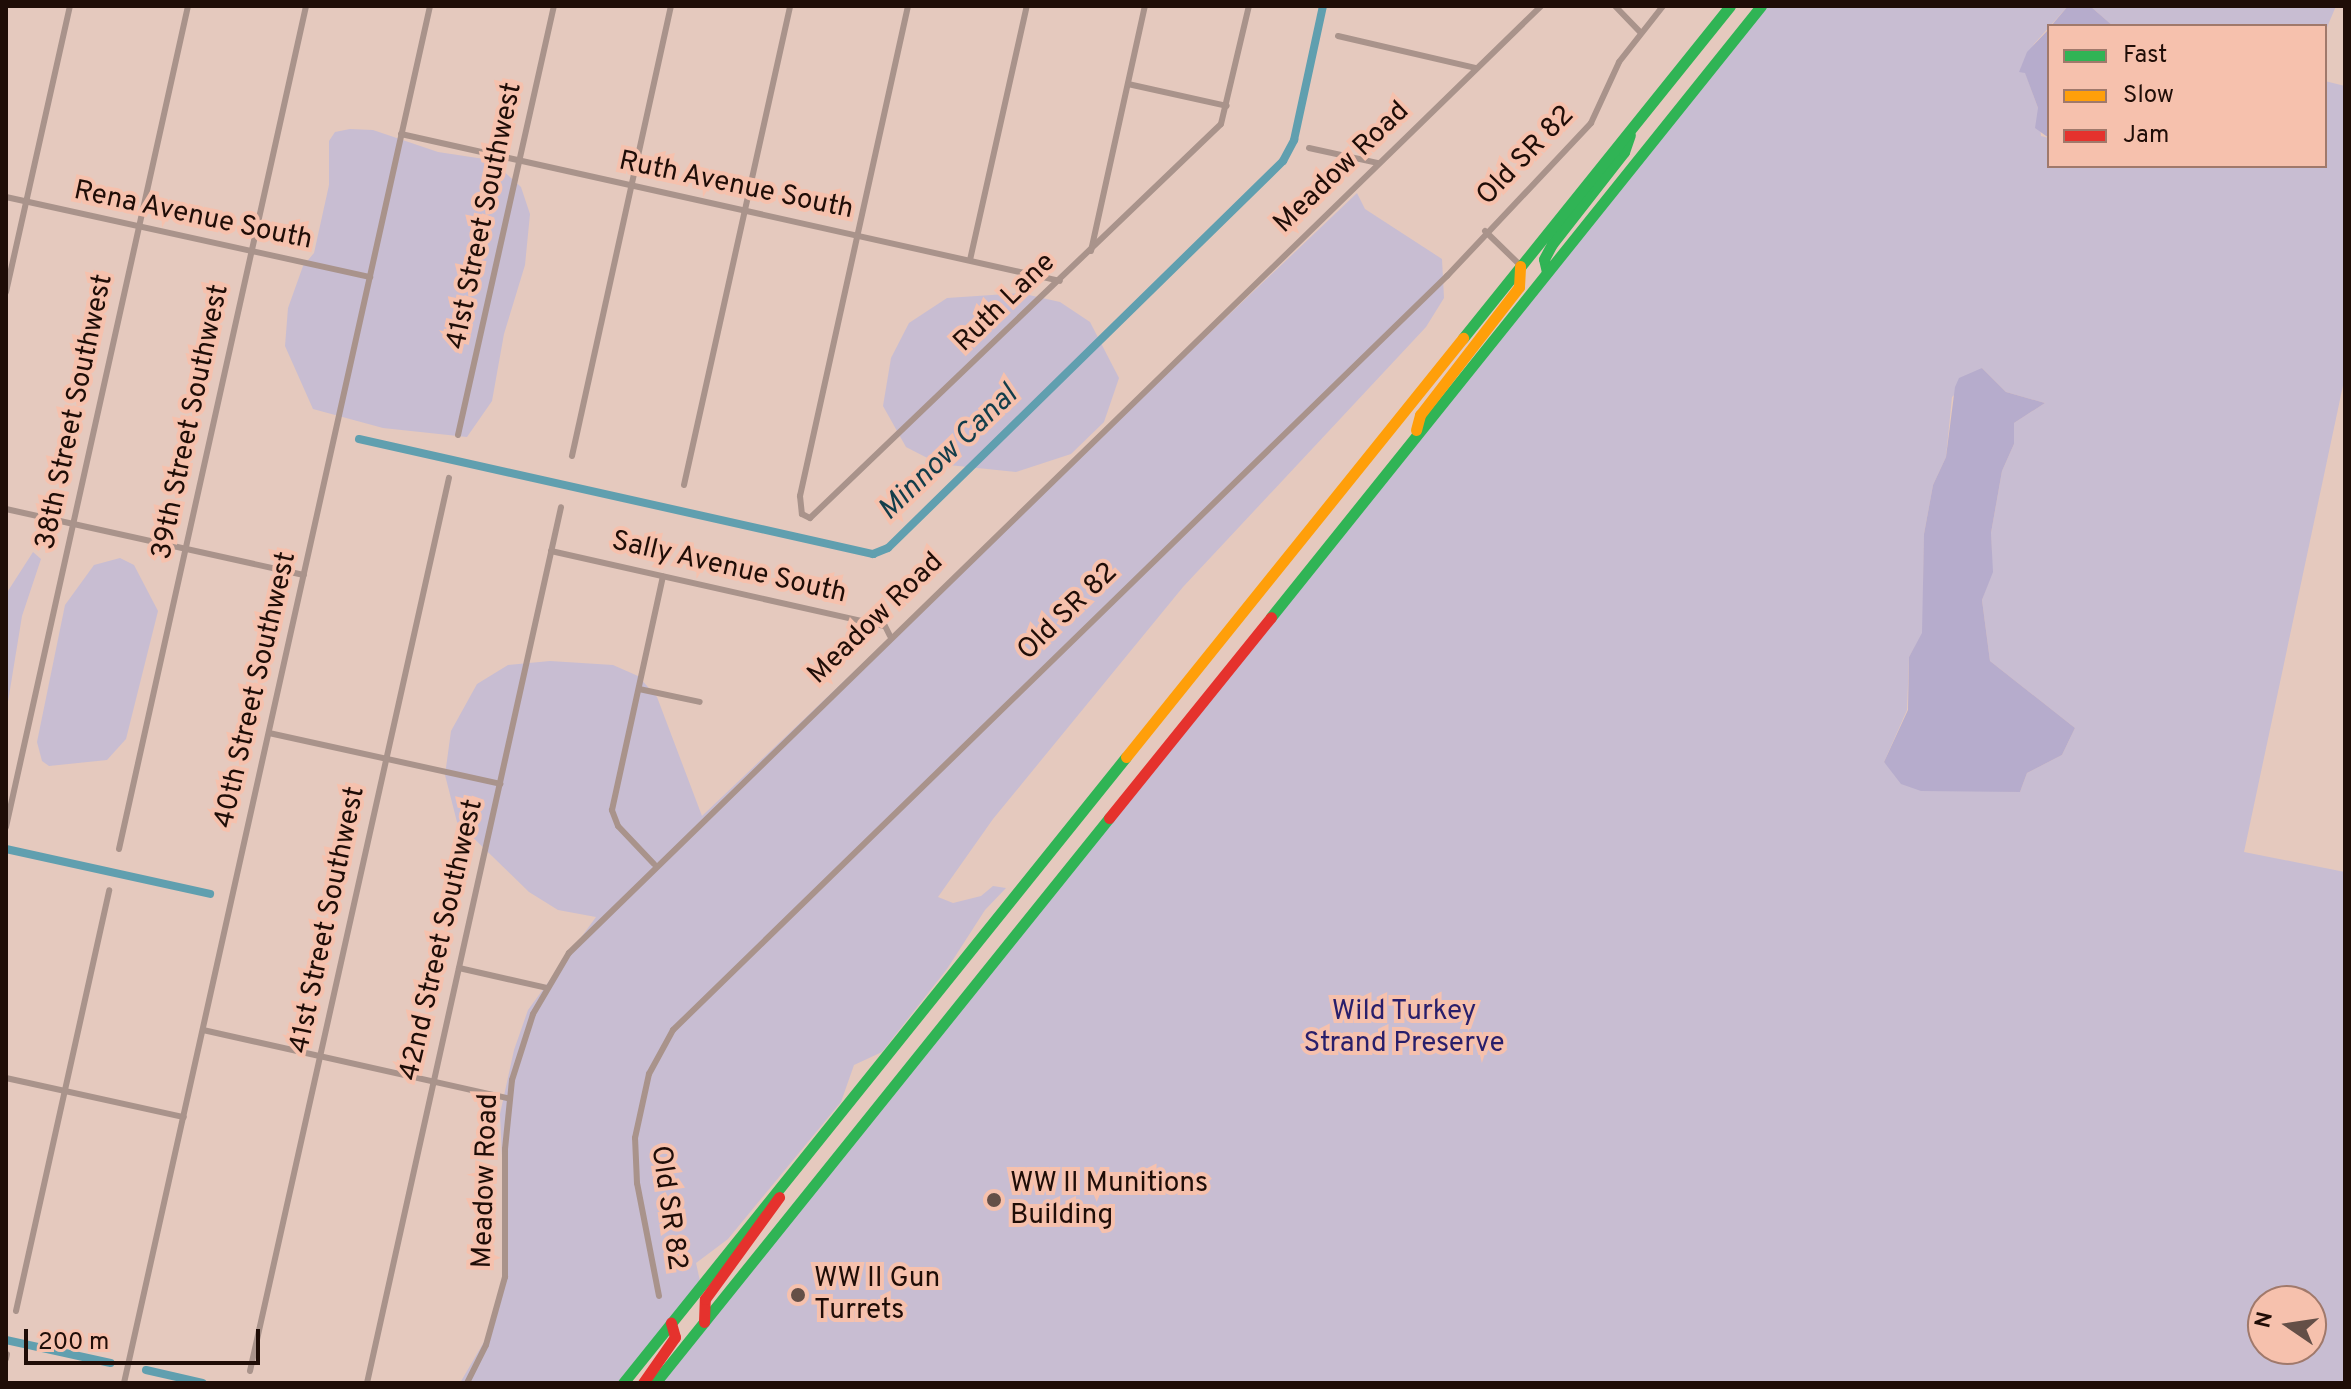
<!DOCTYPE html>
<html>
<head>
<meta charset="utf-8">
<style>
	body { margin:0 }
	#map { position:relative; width:2351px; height:1389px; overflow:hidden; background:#e5c9be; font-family:Overpass,sans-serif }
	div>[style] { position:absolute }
	.green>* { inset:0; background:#c8bdd2 }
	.forest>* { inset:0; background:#b6accc }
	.canal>* { height:8px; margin:-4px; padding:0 4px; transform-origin:4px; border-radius:4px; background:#609faf }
	.street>* { height:6px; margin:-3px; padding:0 3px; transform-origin:3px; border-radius:3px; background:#a9938b }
	.fast>* { height:11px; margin:-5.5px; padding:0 5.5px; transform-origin:5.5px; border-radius:5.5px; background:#30b455 }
	.slow>* { height:11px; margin:-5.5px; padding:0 5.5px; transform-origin:5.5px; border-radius:5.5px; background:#ff9f0a }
	.jam>* { height:11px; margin:-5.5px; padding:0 5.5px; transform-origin:5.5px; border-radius:5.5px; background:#e5322d }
	.dots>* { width:22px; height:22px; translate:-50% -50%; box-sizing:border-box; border:4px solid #f6c1ad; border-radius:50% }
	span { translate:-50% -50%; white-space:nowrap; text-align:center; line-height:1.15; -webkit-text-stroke:8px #f6c1ad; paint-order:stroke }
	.street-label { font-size:28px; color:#1f0d07 }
	.park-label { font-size:28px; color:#281e6b }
	.poi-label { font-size:28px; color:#1f0d07 }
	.left { translate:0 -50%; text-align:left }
	.water-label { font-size:30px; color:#123d4a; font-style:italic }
	.frame { position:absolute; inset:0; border:8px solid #1f0d07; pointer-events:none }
	.legend { position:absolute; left:2047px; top:24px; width:280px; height:144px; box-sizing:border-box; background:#f6c1ad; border:2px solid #a0796b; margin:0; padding:10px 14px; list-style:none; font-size:24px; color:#1f0d07 }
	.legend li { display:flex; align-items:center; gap:16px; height:40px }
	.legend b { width:40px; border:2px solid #a0796b }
	.north { position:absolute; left:2247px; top:1285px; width:80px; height:80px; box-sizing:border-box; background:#f6c1ad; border:2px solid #a0796b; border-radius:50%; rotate:283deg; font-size:22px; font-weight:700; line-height:32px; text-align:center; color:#1f0d07 }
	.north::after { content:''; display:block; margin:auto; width:28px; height:36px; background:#644f47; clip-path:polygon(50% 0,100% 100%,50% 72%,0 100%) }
	.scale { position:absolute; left:24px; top:1329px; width:236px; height:36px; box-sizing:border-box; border:4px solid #1f0d07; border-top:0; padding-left:10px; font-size:24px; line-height:28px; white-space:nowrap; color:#1f0d07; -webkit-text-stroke:6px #f6c1ad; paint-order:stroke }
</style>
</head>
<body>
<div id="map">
	<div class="green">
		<div style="clip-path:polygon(evenodd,1766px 6px,2068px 6px,2034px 44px,2020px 72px,2025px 72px,2038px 108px,2041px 136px,2049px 138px,2049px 166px,2325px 166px,2325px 81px,2345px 86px,2345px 376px,2244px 852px,2345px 872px,2345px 1383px,661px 1383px,1766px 6px,1982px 368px,2006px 392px,2045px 403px,2014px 423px,2014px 444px,2002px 471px,1991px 533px,1992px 572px,1982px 600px,1990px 661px,2075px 728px,2062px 755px,2027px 773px,2020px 792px,1982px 790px,1893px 770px,1884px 762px,1907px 710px,1909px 657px,1923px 633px,1924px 534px,1933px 485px,1946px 457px,1952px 397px,1982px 368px,1766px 6px,2263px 1301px,2311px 1301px,2311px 1349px,2263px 1349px,2263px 1301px)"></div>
		<div style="clip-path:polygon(2090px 6px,2336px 6px,2325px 32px,2325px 26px,2113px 26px)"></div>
		<div style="clip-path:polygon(350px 129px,373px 130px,438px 152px,491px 160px,521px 187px,530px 214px,525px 265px,504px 334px,492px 401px,467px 437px,383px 428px,313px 409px,285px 346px,288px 308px,303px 266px,314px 253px,329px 185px,329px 141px,335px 132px)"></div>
		<div style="clip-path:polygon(1357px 193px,1365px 209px,1442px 259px,1444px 298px,1426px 327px,1183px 587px,993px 819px,938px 897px,953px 903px,981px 896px,993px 886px,1006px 888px,985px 910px,947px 969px,882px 1052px,854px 1065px,841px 1102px,728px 1239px,696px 1263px,700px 1281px,617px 1383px,460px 1383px,488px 1335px,507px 1266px,500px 1114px,514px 1050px,528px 1010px,596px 917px,558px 910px,529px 892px,457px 822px,445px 775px,451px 731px,477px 684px,508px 665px,550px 661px,613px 665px,638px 676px,657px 697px,702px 816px)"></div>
		<div style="clip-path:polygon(1020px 293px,1060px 302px,1090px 322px,1119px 378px,1104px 422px,1071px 454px,1016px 472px,939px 464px,906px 447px,883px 406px,891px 358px,909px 323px,947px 298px)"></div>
		<div style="clip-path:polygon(33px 552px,41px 559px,22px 616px,6px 714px,6px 594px)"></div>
		<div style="clip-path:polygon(120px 558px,134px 565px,158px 611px,126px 739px,107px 760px,49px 766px,42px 761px,37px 742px,65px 605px,94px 565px)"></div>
	</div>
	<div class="forest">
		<div style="clip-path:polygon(2068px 6px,2090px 6px,2113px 26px,2051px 26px)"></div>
		<div style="clip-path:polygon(2049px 29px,2049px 138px,2035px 128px,2038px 108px,2025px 73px,2019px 72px,2027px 52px)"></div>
		<div style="clip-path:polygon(1982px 368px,2006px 392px,2045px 403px,2014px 423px,2014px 444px,2002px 471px,1991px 533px,1993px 572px,1982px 600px,1990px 661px,2075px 728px,2062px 755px,2027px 773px,2020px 792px,1921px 791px,1901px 784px,1884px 762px,1908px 710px,1909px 657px,1922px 633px,1924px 534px,1933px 485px,1946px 457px,1955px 387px,1959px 378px)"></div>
	</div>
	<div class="canal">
		<div style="left:359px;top:439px;width:527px;rotate:12.61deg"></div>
		<div style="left:873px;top:554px;width:16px;rotate:-22deg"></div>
		<div style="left:888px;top:548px;width:553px;rotate:-44.41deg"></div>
		<div style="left:1283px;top:161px;width:24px;rotate:-62deg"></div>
		<div style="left:1294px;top:140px;width:137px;rotate:-77.8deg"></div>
		<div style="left:6px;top:849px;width:209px;rotate:12.4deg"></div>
		<div style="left:6px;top:1340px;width:107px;rotate:12.4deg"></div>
		<div style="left:146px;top:1370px;width:58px;rotate:12.8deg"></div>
	</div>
	<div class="street">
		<div style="left:908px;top:6px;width:502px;rotate:102.43deg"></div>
		<div style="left:800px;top:496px;width:18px;rotate:84deg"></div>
		<div style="left:802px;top:514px;width:9px;rotate:27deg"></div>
		<div style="left:810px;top:518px;width:569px;rotate:-43.79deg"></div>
		<div style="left:1221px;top:124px;width:121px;rotate:-76.7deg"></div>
		<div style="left:1615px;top:6px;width:37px;rotate:46deg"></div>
		<div style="left:1338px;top:36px;width:142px;rotate:13.1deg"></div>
		<div style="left:1128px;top:84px;width:101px;rotate:12.5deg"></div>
		<div style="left:401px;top:134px;width:675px;rotate:12.57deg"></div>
		<div style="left:1309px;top:148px;width:71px;rotate:12.3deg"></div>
		<div style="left:6px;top:197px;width:373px;rotate:12.4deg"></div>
		<div style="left:1485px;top:231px;width:49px;rotate:44.2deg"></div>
		<div style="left:1091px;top:251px;width:251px;rotate:-77.6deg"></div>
		<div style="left:970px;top:260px;width:260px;rotate:-77.4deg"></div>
		<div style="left:6px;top:292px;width:293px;rotate:-77.4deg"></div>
		<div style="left:458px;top:435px;width:440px;rotate:-77.4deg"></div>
		<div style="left:572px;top:456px;width:461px;rotate:-77.6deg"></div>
		<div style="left:684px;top:485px;width:491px;rotate:-77.5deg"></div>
		<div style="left:6px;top:509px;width:305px;rotate:12.5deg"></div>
		<div style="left:551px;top:551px;width:342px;rotate:12.7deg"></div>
		<div style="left:885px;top:626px;width:11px;rotate:63deg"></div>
		<div style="left:639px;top:689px;width:62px;rotate:12deg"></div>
		<div style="left:269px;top:733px;width:237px;rotate:12.4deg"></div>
		<div style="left:6px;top:827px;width:841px;rotate:-77.5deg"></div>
		<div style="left:119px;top:849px;width:863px;rotate:-77.49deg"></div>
		<div style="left:654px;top:864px;width:52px;rotate:-133.5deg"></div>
		<div style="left:618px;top:826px;width:17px;rotate:-111deg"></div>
		<div style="left:612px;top:810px;width:239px;rotate:-77.7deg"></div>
		<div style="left:459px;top:968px;width:90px;rotate:12.8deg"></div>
		<div style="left:203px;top:1030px;width:312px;rotate:12.6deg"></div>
		<div style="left:6px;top:1078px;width:182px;rotate:12.4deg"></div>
		<div style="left:659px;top:1296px;width:115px;rotate:-101deg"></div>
		<div style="left:637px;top:1183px;width:45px;rotate:-92.5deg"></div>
		<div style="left:635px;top:1138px;width:66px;rotate:-77.7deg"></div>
		<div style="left:649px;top:1074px;width:50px;rotate:-61.4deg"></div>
		<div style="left:673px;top:1030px;width:1081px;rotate:-44.25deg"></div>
		<div style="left:1447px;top:276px;width:210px;rotate:-46.7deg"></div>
		<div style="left:1591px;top:123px;width:67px;rotate:-65.3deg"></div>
		<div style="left:1619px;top:62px;width:71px;rotate:-51.8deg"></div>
		<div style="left:16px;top:1311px;width:431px;rotate:-77.5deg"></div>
		<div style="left:6px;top:1359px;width:5px;rotate:-79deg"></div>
		<div style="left:250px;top:1371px;width:915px;rotate:-77.44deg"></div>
		<div style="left:124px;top:1383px;width:1411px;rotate:-77.47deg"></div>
		<div style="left:367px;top:1383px;width:897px;rotate:-77.51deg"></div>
		<div style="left:467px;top:1383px;width:42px;rotate:-63.4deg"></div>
		<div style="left:486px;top:1345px;width:71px;rotate:-74.4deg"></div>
		<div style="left:505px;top:1277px;width:128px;rotate:-90deg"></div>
		<div style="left:505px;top:1149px;width:69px;rotate:-84.2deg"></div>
		<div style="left:512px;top:1080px;width:69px;rotate:-72.3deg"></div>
		<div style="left:533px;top:1014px;width:71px;rotate:-59.5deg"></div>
		<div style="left:569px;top:953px;width:1357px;rotate:-44.25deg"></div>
	</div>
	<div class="fast">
		<div style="left:1547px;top:272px;width:13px;rotate:-103deg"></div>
		<div style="left:1544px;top:259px;width:17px;rotate:-62deg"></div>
		<div style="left:1552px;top:244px;width:117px;rotate:-52deg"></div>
		<div style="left:1624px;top:152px;width:18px;rotate:-71deg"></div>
		<div style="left:1463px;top:338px;width:426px;rotate:-51.2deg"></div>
		<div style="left:1271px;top:617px;width:783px;rotate:-51.27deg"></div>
		<div style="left:623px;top:1383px;width:803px;rotate:-51.22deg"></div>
		<div style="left:655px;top:1383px;width:725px;rotate:-51.22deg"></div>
	</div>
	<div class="slow">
		<div style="left:1416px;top:430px;width:16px;rotate:-75deg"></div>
		<div style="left:1420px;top:415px;width:162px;rotate:-52.3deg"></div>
		<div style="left:1519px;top:287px;width:21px;rotate:-87deg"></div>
		<div style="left:1126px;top:757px;width:538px;rotate:-51.19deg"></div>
	</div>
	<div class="jam">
		<div style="left:1109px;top:818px;width:258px;rotate:-51.1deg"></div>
		<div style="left:704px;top:1322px;width:23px;rotate:-88deg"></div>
		<div style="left:705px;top:1299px;width:126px;rotate:-54deg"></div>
		<div style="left:643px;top:1383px;width:56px;rotate:-55.2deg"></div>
		<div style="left:675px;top:1337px;width:15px;rotate:-106deg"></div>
	</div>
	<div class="dots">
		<div style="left:994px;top:1200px;background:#644f47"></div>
		<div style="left:798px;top:1295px;background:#644f47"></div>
	</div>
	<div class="street-label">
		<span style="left:1526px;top:156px;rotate:-46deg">Old SR 82</span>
		<span style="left:1342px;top:168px;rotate:-44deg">Meadow Road</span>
		<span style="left:736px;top:186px;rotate:12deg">Ruth Avenue South</span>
		<span style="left:193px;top:216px;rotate:12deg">Rena Avenue South</span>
		<span style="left:485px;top:216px;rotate:-78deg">41st Street Southwest</span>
		<span style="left:1005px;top:303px;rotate:-44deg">Ruth Lane</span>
		<span style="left:75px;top:412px;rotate:-78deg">38th Street Southwest</span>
		<span style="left:191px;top:422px;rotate:-78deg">39th Street Southwest</span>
		<span style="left:729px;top:568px;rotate:13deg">Sally Avenue South</span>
		<span style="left:1068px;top:612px;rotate:-44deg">Old SR 82</span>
		<span style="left:876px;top:619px;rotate:-44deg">Meadow Road</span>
		<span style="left:256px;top:690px;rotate:-77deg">40th Street Southwest</span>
		<span style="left:328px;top:920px;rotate:-78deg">41st Street Southwest</span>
		<span style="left:442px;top:940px;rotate:-77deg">42nd Street Southwest</span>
		<span style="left:486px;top:1181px;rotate:-88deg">Meadow Road</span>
		<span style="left:668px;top:1208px;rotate:82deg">Old SR 82</span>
	</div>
	<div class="park-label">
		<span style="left:1404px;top:1028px">Wild Turkey<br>Strand Preserve</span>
	</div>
	<div class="poi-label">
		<span class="left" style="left:1010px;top:1200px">WW II Munitions<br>Building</span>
		<span class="left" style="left:814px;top:1295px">WW II Gun<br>Turrets</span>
	</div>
	<div class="water-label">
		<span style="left:949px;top:454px;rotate:-44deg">Minnow Canal</span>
	</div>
	<div class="frame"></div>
	<ul class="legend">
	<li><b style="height:10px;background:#30b455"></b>Fast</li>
	<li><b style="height:10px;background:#ff9f0a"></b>Slow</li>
	<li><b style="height:10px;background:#e5322d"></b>Jam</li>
	</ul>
	<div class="north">N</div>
	<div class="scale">200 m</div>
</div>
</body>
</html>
